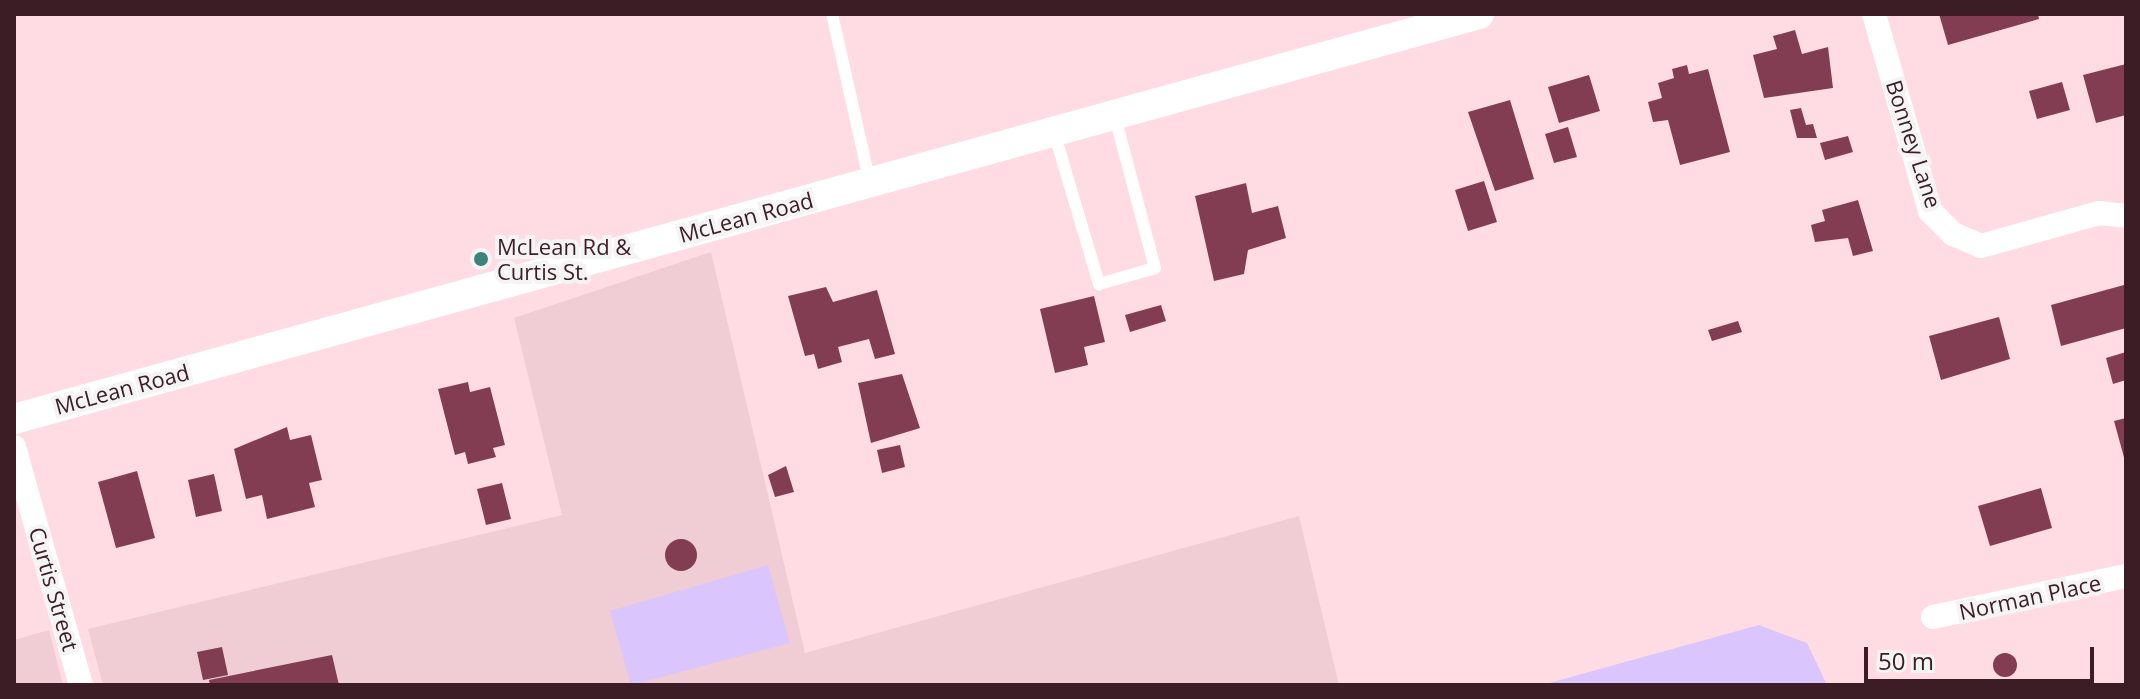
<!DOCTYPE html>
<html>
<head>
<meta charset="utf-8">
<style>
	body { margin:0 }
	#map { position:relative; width:2140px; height:699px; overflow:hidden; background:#ffdce4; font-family:"Open Sans",sans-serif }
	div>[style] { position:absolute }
	.built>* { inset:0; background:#f0ccd4 }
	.green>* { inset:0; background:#dac5fc }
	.building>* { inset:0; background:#833d52 }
	.round { border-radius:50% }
	.service>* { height:12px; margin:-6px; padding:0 6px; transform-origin:6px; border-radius:6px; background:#fff }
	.minor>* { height:24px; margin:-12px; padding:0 12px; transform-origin:12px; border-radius:12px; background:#fff }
	.tertiary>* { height:30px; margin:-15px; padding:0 15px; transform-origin:15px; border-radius:15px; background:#fff }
	.dots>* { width:22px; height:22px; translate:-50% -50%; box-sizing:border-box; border:4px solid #f4f4f4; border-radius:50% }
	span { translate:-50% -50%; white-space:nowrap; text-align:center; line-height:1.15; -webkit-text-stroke:8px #f4f4f4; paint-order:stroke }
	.street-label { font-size:22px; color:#3c1d26 }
	.poi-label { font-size:22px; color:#3c1d26 }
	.left { translate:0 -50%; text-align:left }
	.frame { position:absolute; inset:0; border:16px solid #3c1d26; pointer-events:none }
	.scale { position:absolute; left:1864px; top:647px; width:230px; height:36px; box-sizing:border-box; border:4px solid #3c1d26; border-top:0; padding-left:10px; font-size:24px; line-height:28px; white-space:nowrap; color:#3c1d26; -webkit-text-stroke:6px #f4f4f4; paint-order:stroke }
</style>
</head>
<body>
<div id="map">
	<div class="built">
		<div style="clip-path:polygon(711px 252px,805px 653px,1299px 516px,1339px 685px,103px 685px,88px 629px,562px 515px,514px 318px)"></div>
		<div style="clip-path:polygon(49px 630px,63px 685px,14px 685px,14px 640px)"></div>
	</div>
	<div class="green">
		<div style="clip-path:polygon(768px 565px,790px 643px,631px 685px,610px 611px)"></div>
		<div style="clip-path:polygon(1759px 625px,1807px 643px,1827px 685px,1542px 685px)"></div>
	</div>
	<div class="building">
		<div style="clip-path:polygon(1939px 14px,2038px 14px,2039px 19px,1948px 45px)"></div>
		<div style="clip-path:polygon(1795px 30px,1802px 54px,1828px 47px,1833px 88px,1764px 98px,1753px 55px,1777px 49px,1773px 36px)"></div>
		<div style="clip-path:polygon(2126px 64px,2126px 115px,2096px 123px,2083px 75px)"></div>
		<div style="clip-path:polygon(1687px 65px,1689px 74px,1708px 69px,1730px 152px,1680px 165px,1668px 120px,1653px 122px,1648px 102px,1662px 98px,1658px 83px,1674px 78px,1672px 69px)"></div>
		<div style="clip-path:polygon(1589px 75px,1600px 111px,1559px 123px,1548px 87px)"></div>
		<div style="clip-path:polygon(2062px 82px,2070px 110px,2037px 119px,2029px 91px)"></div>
		<div style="clip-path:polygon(1510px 100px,1534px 179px,1495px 191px,1468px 112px)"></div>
		<div style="clip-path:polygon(1801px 108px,1806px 125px,1813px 124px,1817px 138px,1797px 138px,1790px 110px)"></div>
		<div style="clip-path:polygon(1568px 127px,1577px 157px,1554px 163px,1545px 134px)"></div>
		<div style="clip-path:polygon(1848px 136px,1853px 152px,1825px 160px,1820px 143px)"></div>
		<div style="clip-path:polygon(1484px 181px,1497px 222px,1468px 231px,1455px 190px)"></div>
		<div style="clip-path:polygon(1246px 183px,1252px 213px,1278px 206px,1286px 238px,1248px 250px,1244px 274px,1214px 281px,1195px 196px)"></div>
		<div style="clip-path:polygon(1858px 200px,1873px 251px,1853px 256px,1848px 238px,1815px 242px,1811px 225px,1825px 221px,1822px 210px)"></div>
		<div style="clip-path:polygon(2124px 285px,2126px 328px,2061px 346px,2051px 305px)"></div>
		<div style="clip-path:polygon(826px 287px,833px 302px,877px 290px,895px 354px,875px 359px,869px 339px,838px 347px,842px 362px,818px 369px,814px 354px,805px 356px,788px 296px)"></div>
		<div style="clip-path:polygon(1094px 296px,1105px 342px,1084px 347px,1088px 365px,1055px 373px,1040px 309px)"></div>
		<div style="clip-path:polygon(1161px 305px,1166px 321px,1130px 332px,1125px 315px)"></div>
		<div style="clip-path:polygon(1999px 317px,2010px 359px,1941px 380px,1929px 336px)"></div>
		<div style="clip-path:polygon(1738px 321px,1742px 332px,1712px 341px,1708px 330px)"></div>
		<div style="clip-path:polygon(2126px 352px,2126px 380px,2113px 384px,2106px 358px)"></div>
		<div style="clip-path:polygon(902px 374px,920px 428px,871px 443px,858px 383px)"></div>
		<div style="clip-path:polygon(468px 382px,470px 392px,490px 387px,505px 445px,493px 448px,496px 457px,468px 464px,465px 452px,455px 455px,438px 389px)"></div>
		<div style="clip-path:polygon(2126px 418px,2126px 461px,2125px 461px,2114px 421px)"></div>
		<div style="clip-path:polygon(287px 427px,290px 440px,311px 435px,322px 480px,309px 483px,315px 507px,267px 519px,262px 495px,246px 499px,234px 449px)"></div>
		<div style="clip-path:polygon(900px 445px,905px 467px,882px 473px,877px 450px)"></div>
		<div style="clip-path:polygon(786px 466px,794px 492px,775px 497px,768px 475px)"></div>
		<div style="clip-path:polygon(137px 471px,155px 538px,116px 548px,98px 482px)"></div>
		<div style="clip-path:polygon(214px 474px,222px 511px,196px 517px,188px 480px)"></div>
		<div style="clip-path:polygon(502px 483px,511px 519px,486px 525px,477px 489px)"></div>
		<div style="clip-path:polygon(2041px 488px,2052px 528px,1990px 546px,1978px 506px)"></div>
		<div class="round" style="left:665px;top:539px;width:32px;height:32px"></div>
		<div style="clip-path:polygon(222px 647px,228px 675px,203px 680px,197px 652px)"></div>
		<div class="round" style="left:1993px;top:653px;width:24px;height:24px"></div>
		<div style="clip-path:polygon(332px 655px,339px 685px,210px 685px,209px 680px)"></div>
	</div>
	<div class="service">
		<div style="left:832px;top:14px;width:172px;rotate:77.3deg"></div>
		<div style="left:1054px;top:132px;width:159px;rotate:73.5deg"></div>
		<div style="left:1099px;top:284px;width:58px;rotate:-15.9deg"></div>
		<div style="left:1155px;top:268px;width:156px;rotate:-104.8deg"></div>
	</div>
	<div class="minor">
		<div style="left:1874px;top:14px;width:205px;rotate:74.1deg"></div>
		<div style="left:1930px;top:211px;width:33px;rotate:45deg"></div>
		<div style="left:1953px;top:234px;width:30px;rotate:23deg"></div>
		<div style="left:1981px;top:246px;width:123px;rotate:-15.6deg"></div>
		<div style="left:2099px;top:213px;width:27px;rotate:6deg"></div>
		<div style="left:14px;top:447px;width:247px;rotate:74.3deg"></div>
		<div style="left:1933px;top:617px;width:197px;rotate:-12deg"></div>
	</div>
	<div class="tertiary">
		<div style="left:14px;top:419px;width:1520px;rotate:-15.45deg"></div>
	</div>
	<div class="dots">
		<div style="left:481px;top:259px;background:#3e8379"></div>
	</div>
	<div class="street-label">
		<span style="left:1914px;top:144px;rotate:72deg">Bonney Lane</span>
		<span style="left:746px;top:217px;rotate:-15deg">McLean Road</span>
		<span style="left:122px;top:389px;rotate:-15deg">McLean Road</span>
		<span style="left:54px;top:589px;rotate:74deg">Curtis Street</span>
		<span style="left:2030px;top:597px;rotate:-12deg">Norman Place</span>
	</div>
	<div class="poi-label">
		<span class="left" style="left:497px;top:259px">McLean Rd &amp;<br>Curtis St.</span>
	</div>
	<div class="frame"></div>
	<div class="scale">50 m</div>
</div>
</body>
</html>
